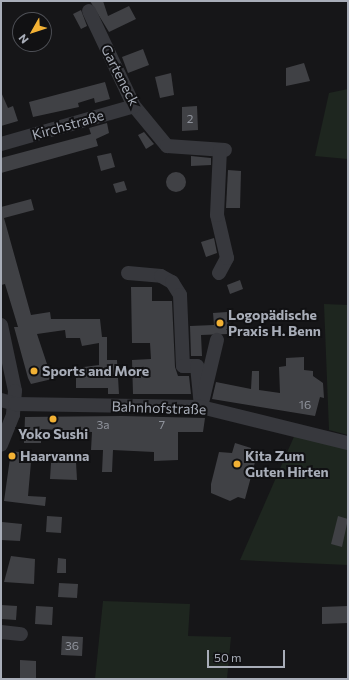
<!DOCTYPE html>
<html>
<head>
<meta charset="utf-8">
<style>
	body { margin:0 }
	#map { position:relative; width:349px; height:680px; overflow:hidden; background:#161618; font-family:Commissioner,sans-serif }
	div>[style] { position:absolute }
	.green>* { inset:0; background:#1e261f }
	.building>* { inset:0; background:#404145 }
	.round { border-radius:50% }
	.minor>* { height:14px; margin:-7px; padding:0 7px; transform-origin:7px; border-radius:7px; background:#37383d }
	.dots>* { width:11px; height:11px; translate:-50% -50%; box-sizing:border-box; border:2px solid #111113; border-radius:50% }
	span { translate:-50% -50%; white-space:nowrap; text-align:center; line-height:1.15; -webkit-text-stroke:4px #111113; paint-order:stroke }
	.number-label { font-size:12px; color:#8e929b }
	.number-label span { -webkit-text-stroke-width:0 }
	.street-label { font-size:14px; color:#a8adb8 }
	.poi-label { font-size:14px; color:#a8adb8; font-weight:700 }
	.left { translate:0 -50%; text-align:left }
	.frame { position:absolute; inset:0; border:2px solid #a8adb8; pointer-events:none }
	.north { position:absolute; left:12px; top:12px; width:40px; height:40px; box-sizing:border-box; background:#111113; border:1px solid #4d4f55; border-radius:50%; rotate:231deg; font-size:11px; font-weight:700; line-height:16px; text-align:center; color:#a8adb8 }
	.north::after { content:''; display:block; margin:auto; width:14px; height:18px; background:#f2b134; clip-path:polygon(50% 0,100% 100%,50% 72%,0 100%) }
	.scale { position:absolute; left:207px; top:650px; width:78px; height:18px; box-sizing:border-box; border:2px solid #a8adb8; border-top:0; padding-left:5px; font-size:12px; line-height:14px; white-space:nowrap; color:#a8adb8; -webkit-text-stroke:3px #111113; paint-order:stroke }
</style>
</head>
<body>
<div id="map">
	<div class="green">
		<div style="clip-path:polygon(348px 89px,348px 159px,315px 156px,329px 93px)"></div>
		<div style="clip-path:polygon(324px 304px,348px 305px,348px 435px,329px 430px)"></div>
		<div style="clip-path:polygon(296px 432px,348px 445px,348px 565px,240px 560px)"></div>
		<div style="clip-path:polygon(103px 601px,190px 604px,188px 636px,231px 637px,227px 679px,95px 679px)"></div>
	</div>
	<div class="building">
		<div style="clip-path:polygon(90px 1px,103px 1px,108px 16px,129px 6px,136px 19px,109px 32px)"></div>
		<div style="clip-path:polygon(81px 10px,87px 26px,81px 29px,73px 14px)"></div>
		<div style="clip-path:polygon(143px 49px,149px 65px,128px 73px,122px 57px)"></div>
		<div style="clip-path:polygon(304px 63px,310px 81px,286px 86px,286px 68px)"></div>
		<div style="clip-path:polygon(171px 73px,174px 95px,160px 98px,155px 77px)"></div>
		<div style="clip-path:polygon(105px 82px,110px 99px,95px 103px,94px 98px,78px 103px,79px 107px,33px 117px,29px 102px)"></div>
		<div style="clip-path:polygon(1px 92px,8px 108px,13px 106px,18px 121px,1px 126px)"></div>
		<div style="clip-path:polygon(197px 106px,198px 130px,182px 131px,182px 107px)"></div>
		<div style="clip-path:polygon(107px 123px,109px 133px,96px 139px,98px 146px,1px 173px,1px 158px,91px 134px,89px 128px)"></div>
		<div style="clip-path:polygon(144px 132px,154px 144px,146px 149px,138px 135px)"></div>
		<div style="clip-path:polygon(111px 153px,115px 167px,101px 171px,97px 156px)"></div>
		<div style="clip-path:polygon(191px 156px,211px 158px,211px 165px,191px 166px)"></div>
		<div style="clip-path:polygon(228px 170px,241px 171px,240px 208px,226px 208px)"></div>
		<div class="round" style="left:166px;top:172px;width:20px;height:20px"></div>
		<div style="clip-path:polygon(124px 181px,127px 190px,116px 193px,113px 184px)"></div>
		<div style="clip-path:polygon(31px 199px,34px 210px,4px 218px,31px 315px,50px 312px,51px 319px,100px 319px,102px 337px,107px 337px,107px 360px,117px 360px,119px 394px,108px 394px,108px 388px,76px 388px,76px 368px,99px 365px,99px 343px,82px 346px,80px 338px,66px 338px,65px 330px,37px 334px,52px 379px,31px 384px,28px 378px,14px 327px,18px 327px,5px 284px,1px 285px,1px 207px)"></div>
		<div style="clip-path:polygon(214px 238px,217px 253px,206px 257px,201px 242px)"></div>
		<div style="clip-path:polygon(240px 280px,243px 289px,230px 294px,227px 285px)"></div>
		<div style="clip-path:polygon(131px 287px,152px 287px,152px 301px,172px 301px,175px 367px,178px 376px,189px 376px,191px 394px,133px 394px,132px 360px,151px 359px,150px 343px,132px 343px)"></div>
		<div style="clip-path:polygon(227px 312px,228px 334px,201px 335px,202px 356px,191px 356px,190px 326px,214px 325px,213px 313px)"></div>
		<div style="clip-path:polygon(304px 357px,304px 370px,313px 371px,313px 376px,323px 383px,324px 398px,320px 397px,315px 416px,212px 399px,216px 382px,251px 389px,252px 371px,259px 371px,259px 390px,280px 393px,279px 367px,286px 366px,286px 358px)"></div>
		<div style="clip-path:polygon(25px 417px,122px 416px,205px 418px,203px 432px,178px 432px,178px 460px,154px 461px,154px 452px,113px 450px,112px 472px,102px 472px,103px 450px,91px 450px,92px 432px,41px 429px,41px 443px,24px 443px)"></div>
		<div style="clip-path:polygon(235px 443px,251px 448px,248px 460px,255px 462px,245px 499px,238px 497px,230px 501px,211px 493px,211px 484px,219px 452px,232px 453px)"></div>
		<div style="clip-path:polygon(11px 451px,26px 453px,25px 462px,31px 462px,28px 496px,46px 497px,45px 506px,4px 501px)"></div>
		<div style="clip-path:polygon(76px 462px,77px 480px,50px 479px,51px 463px)"></div>
		<div style="clip-path:polygon(47px 516px,62px 517px,61px 533px,46px 532px)"></div>
		<div style="clip-path:polygon(338px 516px,348px 519px,342px 547px,331px 544px)"></div>
		<div style="clip-path:polygon(2px 522px,22px 524px,20px 541px,1px 540px)"></div>
		<div style="clip-path:polygon(11px 556px,35px 559px,34px 584px,4px 582px)"></div>
		<div style="clip-path:polygon(58px 558px,66px 559px,66px 573px,57px 573px)"></div>
		<div style="clip-path:polygon(59px 583px,78px 584px,77px 598px,58px 597px)"></div>
		<div style="clip-path:polygon(1px 605px,17px 606px,16px 620px,1px 619px)"></div>
		<div style="clip-path:polygon(36px 606px,53px 607px,52px 625px,35px 624px)"></div>
		<div style="clip-path:polygon(348px 606px,348px 623px,322px 624px,322px 607px)"></div>
		<div style="clip-path:polygon(62px 636px,83px 637px,82px 656px,61px 655px)"></div>
		<div style="clip-path:polygon(20px 660px,36px 661px,36px 679px,20px 679px)"></div>
	</div>
	<div class="minor">
		<div style="left:89px;top:11px;width:105px;rotate:64.7deg"></div>
		<div style="left:134px;top:106px;width:52px;rotate:50.5deg"></div>
		<div style="left:167px;top:146px;width:58px;rotate:3.9deg"></div>
		<div style="left:1px;top:144px;width:138px;rotate:-15.9deg"></div>
		<div style="left:128px;top:273px;width:33px;rotate:5deg"></div>
		<div style="left:161px;top:276px;width:13px;rotate:29deg"></div>
		<div style="left:172px;top:282px;width:15px;rotate:58deg"></div>
		<div style="left:180px;top:295px;width:71px;rotate:87.6deg"></div>
		<div style="left:183px;top:366px;width:14px"></div>
		<div style="left:197px;top:366px;width:41px;rotate:84.4deg"></div>
		<div style="left:201px;top:407px;width:69px;rotate:-76.6deg"></div>
		<div style="left:219px;top:273px;width:17px;rotate:-62deg"></div>
		<div style="left:227px;top:258px;width:44px;rotate:-103.1deg"></div>
		<div style="left:217px;top:215px;width:65px;rotate:-87.4deg"></div>
		<div style="left:1px;top:325px;width:67px;rotate:78deg"></div>
		<div style="left:15px;top:391px;width:24px;rotate:95deg"></div>
		<div style="left:13px;top:415px;width:32px;rotate:112deg"></div>
		<div style="left:1px;top:400px;width:15px;rotate:16deg"></div>
		<div style="left:15px;top:404px;width:186px;rotate:0.9deg"></div>
		<div style="left:201px;top:407px;width:151px;rotate:13.8deg"></div>
		<div style="left:1px;top:632px;width:20px;rotate:6deg"></div>
	</div>
	<div class="dots">
		<div style="left:220px;top:323px;background:#f2b134"></div>
		<div style="left:34px;top:371px;background:#f2b134"></div>
		<div style="left:53px;top:419px;background:#f2b134"></div>
		<div style="left:12px;top:456px;background:#f2b134"></div>
		<div style="left:237px;top:464px;background:#f2b134"></div>
	</div>
	<div class="number-label">
		<span style="left:190px;top:119px">2</span>
		<span style="left:305px;top:405px">16</span>
		<span style="left:103px;top:425px">3a</span>
		<span style="left:162px;top:425px">7</span>
		<span style="left:72px;top:646px">36</span>
	</div>
	<div class="street-label">
		<span style="left:120px;top:75px;rotate:63deg">Garteneck</span>
		<span style="left:68px;top:125px;rotate:-16deg">Kirchstraße</span>
		<span style="left:159px;top:408px;rotate:2deg">Bahnhofstraße</span>
	</div>
	<div class="poi-label">
		<span class="left" style="left:228px;top:323px">Logopädische<br>Praxis H. Benn</span>
		<span class="left" style="left:42px;top:371px">Sports and More</span>
		<span style="left:53px;top:434px">Yoko Sushi</span>
		<span class="left" style="left:20px;top:456px">Haarvanna</span>
		<span class="left" style="left:245px;top:464px">Kita Zum<br>Guten Hirten</span>
	</div>
	<div class="frame"></div>
	<div class="north">N</div>
	<div class="scale">50 m</div>
</div>
</body>
</html>
